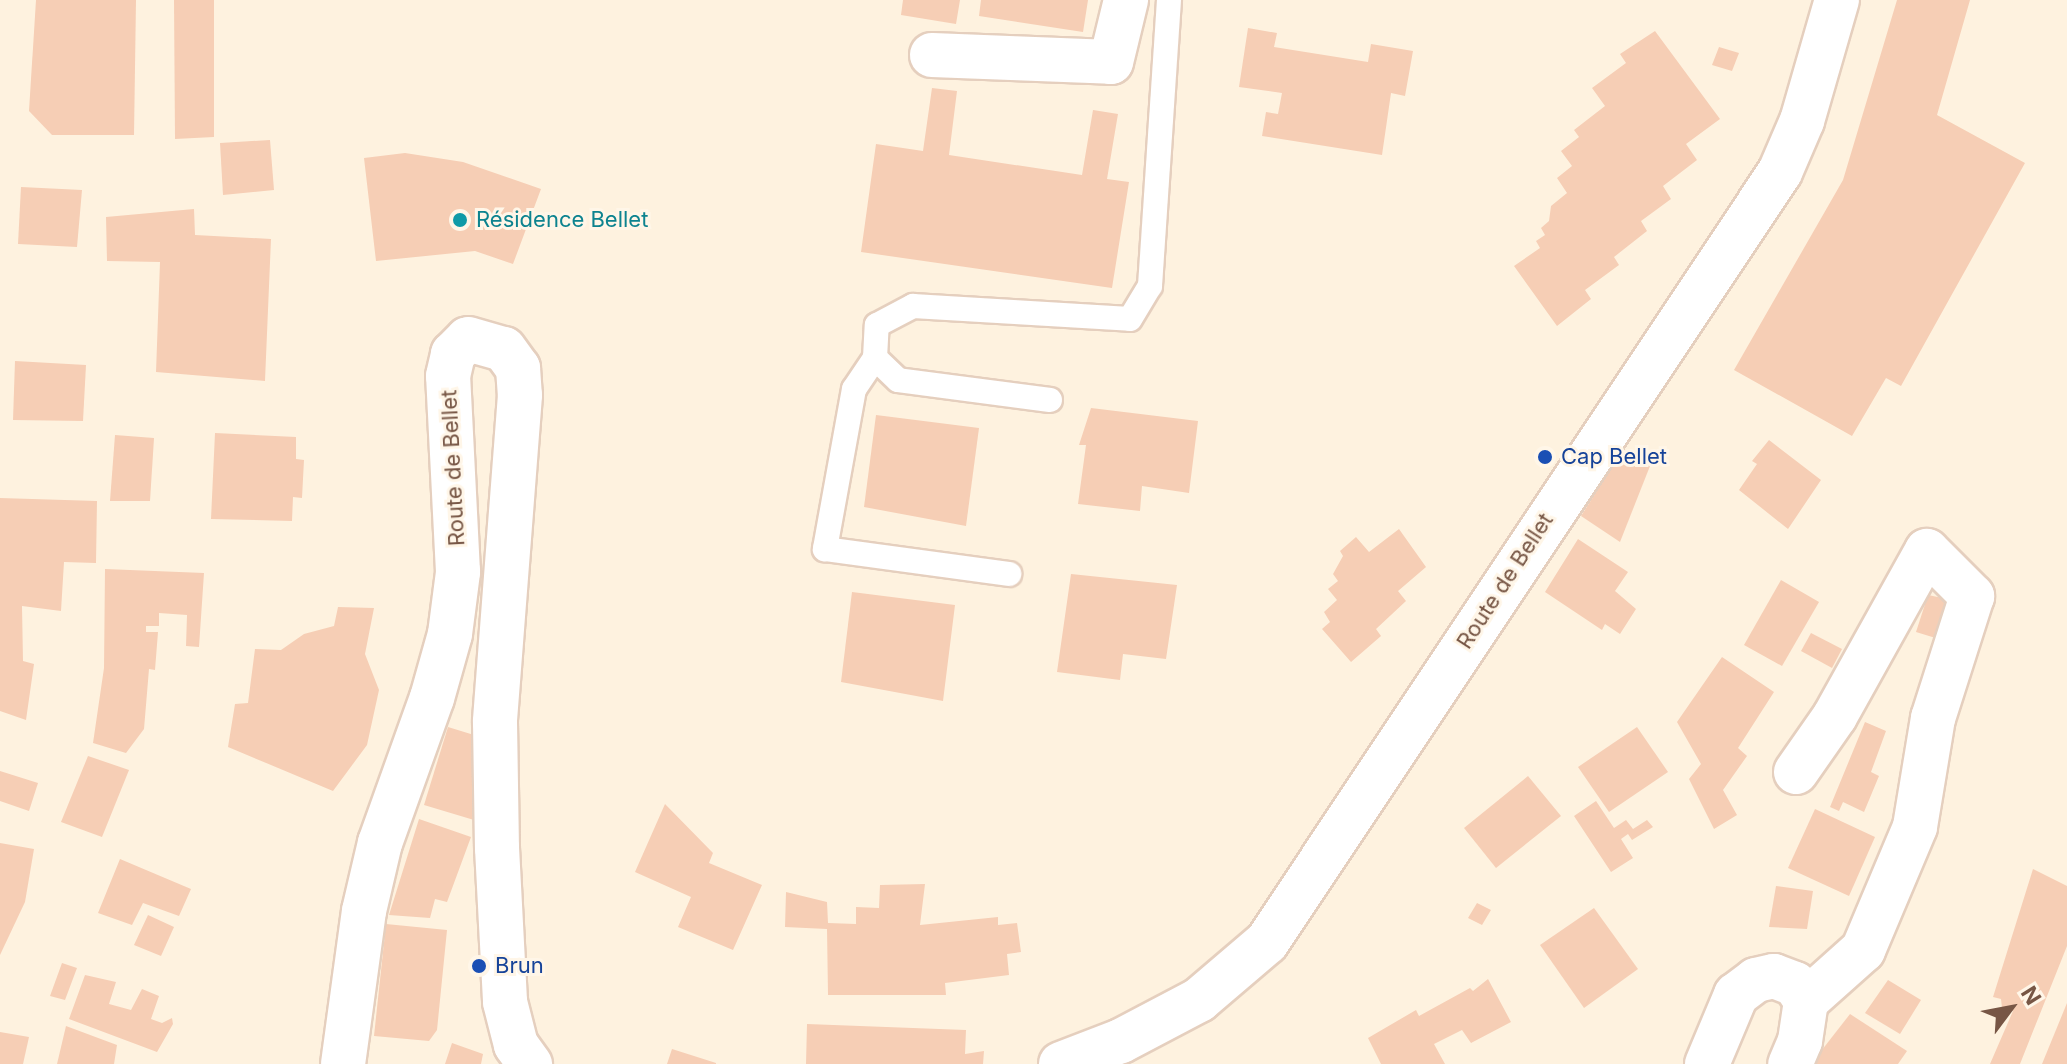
<!DOCTYPE html>
<html>
<head>
<meta charset="utf-8">
<style>
	body { margin:0 }
	#map { position:relative; width:2067px; height:1064px; overflow:hidden; background:#fef2df; font-family:Inter,sans-serif }
	div>[style] { position:absolute }
	.building>* { inset:0; background:#f6ceb5 }
	.roads { filter:drop-shadow(2px 0 #e5cfbe) drop-shadow(-2px 0 #e5cfbe) drop-shadow(0 2px #e5cfbe) drop-shadow(0 -2px #e5cfbe) }
	.service>* { height:24px; margin:-12px; padding:0 12px; transform-origin:12px; border-radius:12px; background:#fff }
	.minor>* { height:44px; margin:-22px; padding:0 22px; transform-origin:22px; border-radius:22px; background:#fff }
	.tertiary>* { height:44px; margin:-22px; padding:0 22px; transform-origin:22px; border-radius:22px; background:#fff }
	.dots>* { width:22px; height:22px; translate:-50% -50%; box-sizing:border-box; border:4px solid #fff6e8; border-radius:50% }
	span { translate:-50% -50%; white-space:nowrap; text-align:center; line-height:1.15; -webkit-text-stroke:6px #fff6e8; paint-order:stroke }
	.culture-label { font-size:22px; color:#0d838f }
	.left { translate:0 -50%; text-align:left }
	.transit-label { font-size:22px; color:#164399 }
	.street-label { font-size:22px; color:#775645 }
	.north { position:absolute; left:1971px; top:968px; width:80px; height:80px; -webkit-text-stroke:6px #fff6e8; paint-order:stroke; rotate:58deg; font-size:22px; font-weight:700; line-height:32px; text-align:center; color:#775645 }
	.north::after { content:''; display:block; margin:auto; width:28px; height:36px; background:#775645; clip-path:polygon(50% 0,100% 100%,50% 72%,0 100%) }
</style>
</head>
<body>
<div id="map">
	<div class="building">
		<div style="clip-path:polygon(36px 0,136px 0,134px 135px,52px 135px,29px 111px)"></div>
		<div style="clip-path:polygon(174px 0,214px 0,214px 137px,175px 139px)"></div>
		<div style="clip-path:polygon(903px 0,960px 0,956px 24px,901px 15px)"></div>
		<div style="clip-path:polygon(981px 0,1088px 0,1083px 32px,979px 16px)"></div>
		<div style="clip-path:polygon(1897px 0,1970px 0,1937px 115px,2025px 163px,1901px 386px,1886px 378px,1852px 436px,1734px 370px,1843px 180px)"></div>
		<div style="clip-path:polygon(1248px 28px,1277px 33px,1274px 47px,1368px 62px,1371px 44px,1413px 51px,1405px 96px,1391px 93px,1382px 155px,1262px 136px,1266px 112px,1278px 114px,1282px 93px,1239px 87px)"></div>
		<div style="clip-path:polygon(1655px 31px,1720px 119px,1686px 144px,1697px 160px,1663px 186px,1671px 199px,1641px 221px,1647px 231px,1614px 257px,1619px 265px,1585px 290px,1591px 299px,1557px 326px,1514px 266px,1540px 248px,1536px 241px,1545px 235px,1541px 228px,1549px 221px,1551px 206px,1567px 193px,1557px 178px,1572px 166px,1561px 151px,1579px 137px,1574px 130px,1605px 106px,1592px 88px,1626px 63px,1620px 54px)"></div>
		<div style="clip-path:polygon(1719px 47px,1739px 53px,1732px 71px,1712px 65px)"></div>
		<div style="clip-path:polygon(932px 88px,957px 91px,949px 155px,1082px 175px,1093px 110px,1118px 114px,1107px 179px,1129px 182px,1112px 288px,861px 252px,876px 144px,923px 151px)"></div>
		<div style="clip-path:polygon(270px 140px,274px 190px,223px 195px,220px 143px)"></div>
		<div style="clip-path:polygon(405px 153px,463px 162px,541px 189px,513px 264px,475px 251px,376px 261px,364px 158px)"></div>
		<div style="clip-path:polygon(21px 187px,82px 190px,77px 247px,18px 244px)"></div>
		<div style="clip-path:polygon(194px 209px,195px 235px,271px 239px,265px 381px,156px 372px,160px 262px,107px 261px,106px 217px)"></div>
		<div style="clip-path:polygon(15px 361px,86px 365px,83px 421px,13px 420px)"></div>
		<div style="clip-path:polygon(1091px 408px,1198px 421px,1189px 493px,1142px 486px,1140px 511px,1078px 504px,1086px 445px,1079px 445px)"></div>
		<div style="clip-path:polygon(876px 415px,979px 428px,966px 526px,864px 507px)"></div>
		<div style="clip-path:polygon(215px 433px,296px 437px,296px 459px,304px 460px,302px 498px,293px 497px,292px 521px,211px 519px)"></div>
		<div style="clip-path:polygon(115px 435px,154px 438px,150px 501px,110px 501px)"></div>
		<div style="clip-path:polygon(1769px 440px,1821px 480px,1788px 529px,1739px 490px,1757px 464px,1752px 461px)"></div>
		<div style="clip-path:polygon(1619px 456px,1650px 466px,1620px 542px,1581px 516px)"></div>
		<div style="clip-path:polygon(0 498px,97px 501px,96px 563px,64px 562px,61px 611px,22px 606px,23px 661px,34px 664px,26px 720px,0 711px)"></div>
		<div style="clip-path:polygon(1399px 529px,1426px 567px,1398px 591px,1406px 601px,1376px 629px,1381px 636px,1351px 662px,1322px 629px,1330px 622px,1324px 612px,1337px 600px,1328px 589px,1338px 581px,1333px 574px,1343px 556px,1340px 551px,1356px 537px,1369px 552px)"></div>
		<div style="clip-path:polygon(1578px 539px,1628px 572px,1615px 591px,1636px 609px,1620px 634px,1605px 624px,1602px 630px,1545px 592px)"></div>
		<div style="clip-path:polygon(105px 569px,204px 573px,199px 647px,186px 646px,187px 615px,159px 613px,159px 626px,146px 626px,146px 632px,158px 632px,155px 670px,149px 669px,144px 729px,126px 753px,93px 743px,104px 668px)"></div>
		<div style="clip-path:polygon(1071px 574px,1177px 585px,1166px 659px,1123px 654px,1120px 680px,1057px 672px)"></div>
		<div style="clip-path:polygon(1781px 580px,1819px 602px,1782px 666px,1744px 645px)"></div>
		<div style="clip-path:polygon(852px 592px,955px 605px,943px 701px,841px 682px)"></div>
		<div style="clip-path:polygon(1928px 595px,1952px 600px,1942px 640px,1916px 632px)"></div>
		<div style="clip-path:polygon(338px 607px,374px 608px,365px 654px,379px 690px,367px 745px,333px 791px,228px 747px,235px 704px,248px 703px,255px 649px,281px 650px,304px 634px,334px 626px)"></div>
		<div style="clip-path:polygon(1811px 633px,1842px 649px,1832px 668px,1801px 651px)"></div>
		<div style="clip-path:polygon(1722px 657px,1774px 692px,1738px 748px,1747px 756px,1723px 790px,1737px 815px,1714px 829px,1689px 779px,1701px 764px,1677px 722px)"></div>
		<div style="clip-path:polygon(1865px 722px,1886px 731px,1871px 772px,1879px 776px,1864px 812px,1843px 802px,1839px 811px,1830px 807px)"></div>
		<div style="clip-path:polygon(448px 727px,474px 735px,474px 820px,424px 805px)"></div>
		<div style="clip-path:polygon(1637px 727px,1668px 772px,1609px 812px,1578px 767px)"></div>
		<div style="clip-path:polygon(88px 756px,129px 770px,102px 837px,61px 822px)"></div>
		<div style="clip-path:polygon(0 771px,38px 783px,29px 811px,0 801px)"></div>
		<div style="clip-path:polygon(1528px 776px,1561px 816px,1496px 868px,1464px 828px)"></div>
		<div style="clip-path:polygon(1596px 801px,1614px 828px,1626px 820px,1633px 829px,1647px 820px,1653px 827px,1632px 840px,1628px 834px,1621px 839px,1633px 858px,1611px 872px,1574px 816px)"></div>
		<div style="clip-path:polygon(665px 804px,713px 853px,709px 863px,762px 885px,733px 950px,678px 927px,691px 897px,635px 872px)"></div>
		<div style="clip-path:polygon(1815px 809px,1875px 837px,1849px 896px,1788px 868px)"></div>
		<div style="clip-path:polygon(419px 819px,471px 837px,447px 902px,435px 899px,430px 918px,389px 915px)"></div>
		<div style="clip-path:polygon(0 843px,34px 849px,25px 902px,0 955px)"></div>
		<div style="clip-path:polygon(120px 859px,191px 889px,179px 916px,143px 903px,132px 925px,98px 913px)"></div>
		<div style="clip-path:polygon(2033px 869px,2067px 886px,2067px 946px,2020px 1064px,1990px 1064px,2013px 1011px,2002px 1008px,2001px 999px,1993px 997px)"></div>
		<div style="clip-path:polygon(925px 884px,920px 925px,998px 917px,998px 925px,1017px 923px,1021px 952px,1007px 954px,1009px 975px,945px 983px,946px 995px,828px 995px,827px 929px,785px 927px,786px 892px,827px 902px,828px 923px,856px 924px,856px 907px,879px 908px,880px 885px)"></div>
		<div style="clip-path:polygon(1776px 886px,1813px 891px,1807px 929px,1769px 927px)"></div>
		<div style="clip-path:polygon(1477px 903px,1491px 910px,1482px 925px,1468px 918px)"></div>
		<div style="clip-path:polygon(1594px 908px,1638px 969px,1584px 1008px,1540px 945px)"></div>
		<div style="clip-path:polygon(148px 915px,174px 927px,161px 956px,134px 945px)"></div>
		<div style="clip-path:polygon(386px 924px,447px 930px,437px 1030px,429px 1041px,374px 1036px)"></div>
		<div style="clip-path:polygon(62px 963px,77px 968px,65px 1000px,50px 996px)"></div>
		<div style="clip-path:polygon(85px 975px,116px 982px,109px 1004px,131px 1010px,142px 989px,159px 996px,151px 1019px,162px 1023px,172px 1018px,173px 1024px,157px 1052px,69px 1019px)"></div>
		<div style="clip-path:polygon(1488px 979px,1511px 1022px,1471px 1043px,1462px 1030px,1434px 1044px,1445px 1064px,1381px 1064px,1368px 1038px,1416px 1010px,1419px 1016px,1470px 988px,1473px 991px)"></div>
		<div style="clip-path:polygon(1888px 980px,1921px 1000px,1900px 1034px,1865px 1013px)"></div>
		<div style="clip-path:polygon(2067px 1003px,2067px 1064px,2042px 1064px)"></div>
		<div style="clip-path:polygon(1850px 1014px,1907px 1051px,1898px 1064px,1811px 1064px)"></div>
		<div style="clip-path:polygon(807px 1024px,966px 1030px,965px 1054px,984px 1051px,983px 1064px,806px 1064px)"></div>
		<div style="clip-path:polygon(66px 1026px,117px 1045px,114px 1064px,57px 1064px)"></div>
		<div style="clip-path:polygon(0 1032px,29px 1037px,23px 1064px,0 1064px)"></div>
		<div style="clip-path:polygon(452px 1043px,483px 1054px,481px 1064px,445px 1064px)"></div>
		<div style="clip-path:polygon(672px 1049px,716px 1063px,716px 1064px,667px 1064px)"></div>
	</div>
	<div class="roads">
		<div class="service">
			<div style="left:875px;top:358px;width:37px;rotate:124deg"></div>
			<div style="left:854px;top:389px;width:163px;rotate:100.3deg"></div>
			<div style="left:825px;top:549px;width:186px;rotate:7.7deg"></div>
			<div style="left:1050px;top:400px;width:153px;rotate:-172.5deg"></div>
			<div style="left:898px;top:380px;width:32px;rotate:-136deg"></div>
			<div style="left:875px;top:358px;width:33px;rotate:-87deg"></div>
			<div style="left:877px;top:325px;width:41px;rotate:-27.8deg"></div>
			<div style="left:913px;top:306px;width:217px;rotate:3.4deg"></div>
			<div style="left:1130px;top:319px;width:39px;rotate:-59deg"></div>
			<div style="left:1150px;top:286px;width:287px;rotate:-86.2deg"></div>
		</div>
		<div class="minor">
			<div style="left:932px;top:55px;width:179px;rotate:2.2deg"></div>
			<div style="left:1111px;top:62px;width:64px;rotate:-76.4deg"></div>
			<div style="left:1796px;top:772px;width:68px;rotate:-55.1deg"></div>
			<div style="left:1835px;top:716px;width:189px;rotate:-60.9deg"></div>
			<div style="left:1927px;top:551px;width:64px;rotate:45deg"></div>
			<div style="left:1972px;top:596px;width:128px;rotate:107.7deg"></div>
			<div style="left:1933px;top:718px;width:110px;rotate:99.4deg"></div>
			<div style="left:1915px;top:827px;width:134px;rotate:112.9deg"></div>
			<div style="left:1863px;top:950px;width:76px;rotate:138.2deg"></div>
		</div>
		<div class="tertiary">
			<div style="left:343px;top:1064px;width:154px;rotate:-82.2deg"></div>
			<div style="left:364px;top:911px;width:70px;rotate:-76.8deg"></div>
			<div style="left:380px;top:843px;width:154px;rotate:-70.3deg"></div>
			<div style="left:432px;top:698px;width:66px;rotate:-74.3deg"></div>
			<div style="left:450px;top:634px;width:63px;rotate:-82.6deg"></div>
			<div style="left:458px;top:572px;width:196px;rotate:-92.9deg"></div>
			<div style="left:448px;top:376px;width:23px;rotate:-77deg"></div>
			<div style="left:453px;top:354px;width:21px;rotate:-45deg"></div>
			<div style="left:468px;top:339px;width:37px;rotate:16deg"></div>
			<div style="left:504px;top:349px;width:24px;rotate:54deg"></div>
			<div style="left:518px;top:368px;width:27px;rotate:86deg"></div>
			<div style="left:520px;top:395px;width:328px;rotate:94.4deg"></div>
			<div style="left:495px;top:722px;width:126px;rotate:89.1deg"></div>
			<div style="left:497px;top:848px;width:154px;rotate:87deg"></div>
			<div style="left:505px;top:1002px;width:44px;rotate:75.7deg"></div>
			<div style="left:516px;top:1045px;width:24px;rotate:54deg"></div>
			<div style="left:1061px;top:1064px;width:64px;rotate:-21deg"></div>
			<div style="left:1121px;top:1041px;width:88px;rotate:-27.7deg"></div>
			<div style="left:1199px;top:1000px;width:89px;rotate:-40.5deg"></div>
			<div style="left:1267px;top:942px;width:925px;rotate:-56.33deg"></div>
			<div style="left:1780px;top:172px;width:56px;rotate:-66.7deg"></div>
			<div style="left:1802px;top:121px;width:126px;rotate:-73.9deg"></div>
			<div style="left:1707px;top:1064px;width:75px;rotate:-67.2deg"></div>
			<div style="left:1736px;top:995px;width:25px;rotate:-37deg"></div>
			<div style="left:1756px;top:980px;width:18px;rotate:-13deg"></div>
			<div style="left:1774px;top:976px;width:22px;rotate:21deg"></div>
			<div style="left:1795px;top:984px;width:20px;rotate:57deg"></div>
			<div style="left:1806px;top:1001px;width:40px;rotate:98.5deg"></div>
			<div style="left:1800px;top:1041px;width:25px;rotate:113deg"></div>
		</div>
	</div>
	<div class="dots">
		<div style="left:460px;top:220px;background:#0f9aa8"></div>
		<div style="left:1545px;top:457px;background:#1a4fb4"></div>
		<div style="left:479px;top:966px;background:#1a4fb4"></div>
	</div>
	<div class="culture-label">
		<span class="left" style="left:476px;top:220px">Résidence Bellet</span>
	</div>
	<div class="transit-label">
		<span class="left" style="left:1561px;top:457px">Cap Bellet</span>
		<span class="left" style="left:495px;top:966px">Brun</span>
	</div>
	<div class="street-label">
		<span style="left:453px;top:468px;rotate:-93deg">Route de Bellet</span>
		<span style="left:1505px;top:581px;rotate:-57deg">Route de Bellet</span>
	</div>
	<div class="north">N</div>
</div>
</body>
</html>
